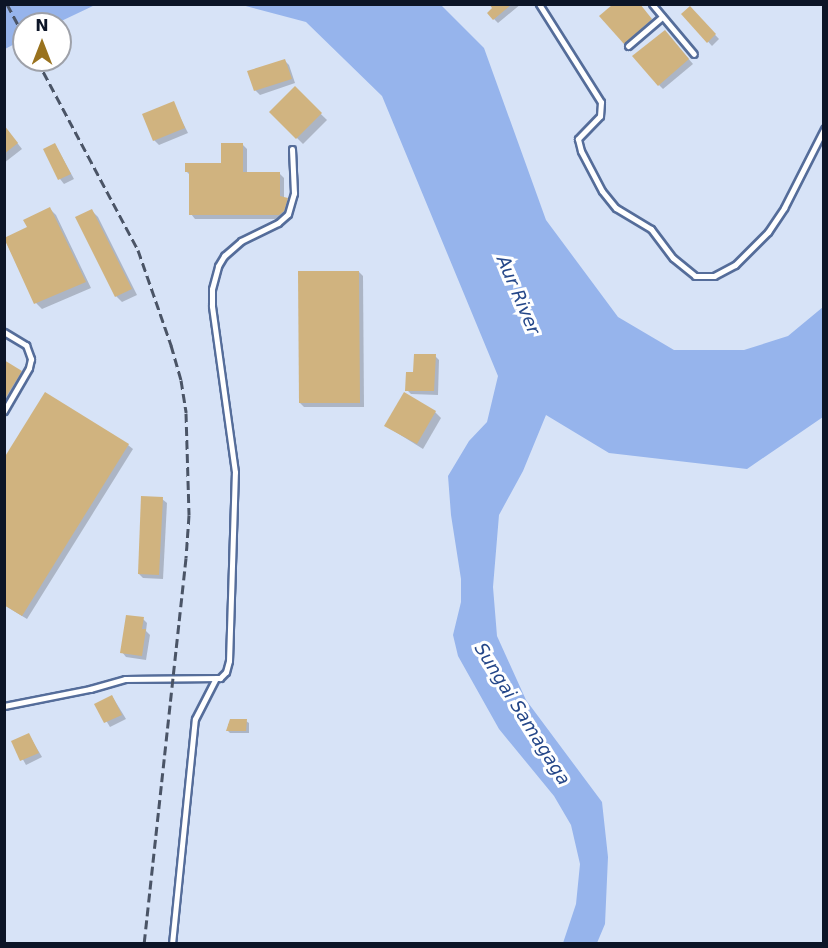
<!DOCTYPE html>
<html>
<head>
<meta charset="utf-8">
<style>
	body { margin:0 }
	#map { position:relative; width:828px; height:948px; overflow:hidden; background:#d7e3f7; font-family:"DejaVu Sans",sans-serif }
	div>[style] { position:absolute }
	.water>* { inset:0; background:#96b4ec }
	.shadow>* { inset:0; background:#0003 }
	.building>* { inset:0; background:#d0b37f }
	.roads { filter:drop-shadow(2px 0 #556d9a) drop-shadow(-2px 0 #556d9a) drop-shadow(0 2px #556d9a) drop-shadow(0 -2px #556d9a) }
	.lane>* { height:5px; margin:-2.5px; padding:0 2.5px; transform-origin:2.5px; border-radius:2.5px; background:#fff }
	.rail>* { height:3px; margin-top:-1.5px; transform-origin:0; background:repeating-linear-gradient(90deg,#4a5466 0 9px,transparent 0 13.5px) }
	span { translate:-50% -50%; white-space:nowrap; text-align:center; line-height:1.15; -webkit-text-stroke:6px #fff; paint-order:stroke }
	.water-label { font-size:18px; color:#254789; font-style:italic }
	.frame { position:absolute; inset:0; border:6px solid #0c1527; pointer-events:none }
	.north { position:absolute; left:12px; top:12px; width:60px; height:60px; box-sizing:border-box; background:#fff; border:2px solid #9ea1a9; border-radius:50%; rotate:0deg; font-size:16px; font-weight:700; line-height:24px; text-align:center; color:#0c1527 }
	.north::after { content:''; display:block; margin:auto; width:21px; height:27px; background:#99721e; clip-path:polygon(50% 0,100% 100%,50% 72%,0 100%) }
</style>
</head>
<body>
<div id="map">
	<div class="water">
		<div style="clip-path:polygon(5px 4px,95px 4px,95px 5px,55px 24px,24px 24px,24px 39px,5px 49px)"></div>
		<div style="clip-path:polygon(242px 5px,441px 5px,484px 48px,546px 220px,618px 317px,674px 350px,744px 350px,788px 336px,823px 307px,823px 417px,747px 469px,609px 453px,546px 415px,523px 471px,499px 515px,493px 587px,497px 636px,526px 700px,602px 802px,608px 857px,605px 924px,597px 943px,563px 943px,576px 904px,580px 864px,571px 825px,554px 796px,499px 729px,458px 656px,453px 635px,461px 602px,461px 579px,451px 515px,448px 476px,469px 441px,487px 422px,498px 376px,382px 96px,306px 22px)"></div>
	</div>
	<div class="shadow">
		<div style="clip-path:polygon(491px 4px,521px 4px,498px 23px,494px 19px,494px 8px)"></div>
		<div style="clip-path:polygon(615px 4px,639px 4px,655px 24px,629px 47px,601px 16px)"></div>
		<div style="clip-path:polygon(690px 8px,719px 39px,712px 46px,683px 14px)"></div>
		<div style="clip-path:polygon(669px 36px,693px 64px,663px 89px,659px 85px)"></div>
		<div style="clip-path:polygon(285px 61px,289px 65px,295px 83px,260px 95px,255px 90px)"></div>
		<div style="clip-path:polygon(295px 89px,327px 120px,303px 144px,271px 112px)"></div>
		<div style="clip-path:polygon(173px 103px,188px 133px,159px 145px,154px 140px)"></div>
		<div style="clip-path:polygon(4px 126px,22px 149px,4px 163px)"></div>
		<div style="clip-path:polygon(55px 144px,74px 179px,64px 184px,60px 179px)"></div>
		<div style="clip-path:polygon(242px 144px,247px 149px,247px 174px,280px 174px,284px 178px,284px 199px,291px 203px,284px 219px,195px 219px,191px 214px,191px 176px,186px 171px,222px 164px)"></div>
		<div style="clip-path:polygon(50px 209px,56px 215px,91px 288px,42px 309px,36px 303px,5px 240px,29px 228px)"></div>
		<div style="clip-path:polygon(92px 211px,98px 217px,137px 295px,122px 302px,116px 296px)"></div>
		<div style="clip-path:polygon(359px 272px,363px 276px,364px 407px,304px 407px,300px 403px)"></div>
		<div style="clip-path:polygon(435px 356px,439px 360px,438px 395px,411px 394px,407px 390px,415px 374px)"></div>
		<div style="clip-path:polygon(4px 362px,25px 376px,4px 412px)"></div>
		<div style="clip-path:polygon(435px 412px,441px 418px,423px 449px,386px 426px)"></div>
		<div style="clip-path:polygon(128px 445px,133px 449px,27px 619px,4px 605px)"></div>
		<div style="clip-path:polygon(162px 499px,167px 503px,163px 579px,143px 578px,139px 574px)"></div>
		<div style="clip-path:polygon(143px 619px,147px 623px,146px 631px,150px 635px,146px 660px,126px 657px,122px 652px)"></div>
		<div style="clip-path:polygon(112px 696px,126px 719px,110px 727px,96px 704px)"></div>
		<div style="clip-path:polygon(246px 721px,249px 723px,249px 733px,230px 733px,228px 731px,228px 724px)"></div>
		<div style="clip-path:polygon(29px 735px,42px 757px,26px 765px,13px 742px)"></div>
	</div>
	<div class="building">
		<div style="clip-path:polygon(489px 4px,512px 4px,493px 20px,487px 13px,492px 8px)"></div>
		<div style="clip-path:polygon(640px 4px,652px 19px,624px 44px,599px 16px,612px 5px)"></div>
		<div style="clip-path:polygon(690px 6px,716px 34px,707px 43px,681px 14px)"></div>
		<div style="clip-path:polygon(665px 30px,689px 59px,658px 86px,632px 56px)"></div>
		<div style="clip-path:polygon(285px 59px,292px 79px,254px 91px,247px 71px)"></div>
		<div style="clip-path:polygon(295px 86px,322px 113px,296px 139px,269px 112px)"></div>
		<div style="clip-path:polygon(174px 101px,185px 128px,153px 141px,142px 114px)"></div>
		<div style="clip-path:polygon(4px 125px,18px 143px,4px 154px)"></div>
		<div style="clip-path:polygon(55px 143px,71px 174px,58px 180px,43px 149px)"></div>
		<div style="clip-path:polygon(221px 143px,243px 143px,243px 172px,280px 172px,280px 196px,288px 198px,284px 211px,279px 215px,189px 215px,189px 172px,185px 172px,185px 163px,221px 163px)"></div>
		<div style="clip-path:polygon(50px 207px,86px 282px,34px 304px,4px 238px,27px 227px,23px 220px)"></div>
		<div style="clip-path:polygon(92px 209px,132px 289px,115px 297px,75px 217px)"></div>
		<div style="clip-path:polygon(298px 271px,359px 271px,360px 403px,299px 403px)"></div>
		<div style="clip-path:polygon(414px 354px,436px 354px,434px 391px,405px 391px,406px 372px,413px 372px)"></div>
		<div style="clip-path:polygon(4px 360px,22px 371px,4px 400px)"></div>
		<div style="clip-path:polygon(45px 392px,129px 444px,22px 616px,4px 605px,4px 458px)"></div>
		<div style="clip-path:polygon(404px 392px,436px 411px,417px 444px,384px 426px)"></div>
		<div style="clip-path:polygon(141px 496px,163px 497px,159px 575px,138px 574px)"></div>
		<div style="clip-path:polygon(126px 615px,144px 617px,142px 629px,146px 629px,142px 656px,120px 653px)"></div>
		<div style="clip-path:polygon(112px 695px,122px 715px,104px 723px,94px 704px)"></div>
		<div style="clip-path:polygon(230px 719px,247px 719px,246px 731px,226px 731px)"></div>
		<div style="clip-path:polygon(29px 733px,39px 753px,20px 761px,11px 741px)"></div>
	</div>
	<div class="roads">
		<div class="lane">
			<div style="left:539px;top:4px;width:116px;rotate:57.7deg"></div>
			<div style="left:601px;top:102px;width:14px;rotate:94deg"></div>
			<div style="left:600px;top:116px;width:32px;rotate:134deg"></div>
			<div style="left:578px;top:139px;width:12px;rotate:76deg"></div>
			<div style="left:581px;top:151px;width:45px;rotate:62.3deg"></div>
			<div style="left:602px;top:191px;width:22px;rotate:51deg"></div>
			<div style="left:616px;top:208px;width:41px;rotate:31deg"></div>
			<div style="left:651px;top:229px;width:36px;rotate:53deg"></div>
			<div style="left:673px;top:258px;width:28px;rotate:39deg"></div>
			<div style="left:695px;top:276px;width:19px"></div>
			<div style="left:714px;top:276px;width:24px;rotate:-28deg"></div>
			<div style="left:735px;top:265px;width:47px;rotate:-45deg"></div>
			<div style="left:768px;top:232px;width:29px;rotate:-56deg"></div>
			<div style="left:784px;top:208px;width:89px;rotate:-63.1deg"></div>
			<div style="left:652px;top:4px;width:65px;rotate:50deg"></div>
			<div style="left:628px;top:46px;width:45px;rotate:-40.5deg"></div>
			<div style="left:4px;top:332px;width:26px;rotate:31deg"></div>
			<div style="left:26px;top:345px;width:15px;rotate:70deg"></div>
			<div style="left:31px;top:359px;width:9px;rotate:103deg"></div>
			<div style="left:29px;top:368px;width:50px;rotate:120.2deg"></div>
			<div style="left:4px;top:706px;width:88px;rotate:-11.2deg"></div>
			<div style="left:90px;top:689px;width:36px;rotate:-16deg"></div>
			<div style="left:125px;top:679px;width:95px;rotate:-0.6deg"></div>
			<div style="left:220px;top:678px;width:8px;rotate:-45deg"></div>
			<div style="left:226px;top:672px;width:11px;rotate:-75deg"></div>
			<div style="left:229px;top:661px;width:189px;rotate:-88.2deg"></div>
			<div style="left:235px;top:472px;width:168px;rotate:-97.9deg"></div>
			<div style="left:212px;top:306px;width:17px;rotate:-90deg"></div>
			<div style="left:212px;top:289px;width:24px;rotate:-75deg"></div>
			<div style="left:218px;top:266px;width:12px;rotate:-59deg"></div>
			<div style="left:224px;top:256px;width:23px;rotate:-41deg"></div>
			<div style="left:241px;top:241px;width:41px;rotate:-25.9deg"></div>
			<div style="left:278px;top:223px;width:13px;rotate:-42deg"></div>
			<div style="left:288px;top:214px;width:22px;rotate:-74deg"></div>
			<div style="left:294px;top:193px;width:44px;rotate:-92.6deg"></div>
			<div style="left:172px;top:944px;width:226px;rotate:-84.2deg"></div>
			<div style="left:195px;top:719px;width:46px;rotate:-62.9deg"></div>
		</div>
	</div>
	<div class="rail">
		<div style="left:7px;top:4px;width:36px;rotate:62deg"></div>
		<div style="left:37px;top:60px;width:215px;rotate:62deg"></div>
		<div style="left:138px;top:250px;width:101px;rotate:70.8deg"></div>
		<div style="left:171px;top:345px;width:36px;rotate:74deg"></div>
		<div style="left:181px;top:380px;width:33px;rotate:81deg"></div>
		<div style="left:186px;top:413px;width:102px;rotate:88.3deg"></div>
		<div style="left:189px;top:515px;width:43px;rotate:94deg"></div>
		<div style="left:186px;top:558px;width:388px;rotate:96.2deg"></div>
	</div>
	<div class="water-label">
		<span style="left:518px;top:295px;rotate:67deg">Aur River</span>
		<span style="left:522px;top:714px;rotate:58deg">Sungai Samagaga</span>
	</div>
	<div class="frame"></div>
	<div class="north">N</div>
</div>
</body>
</html>
